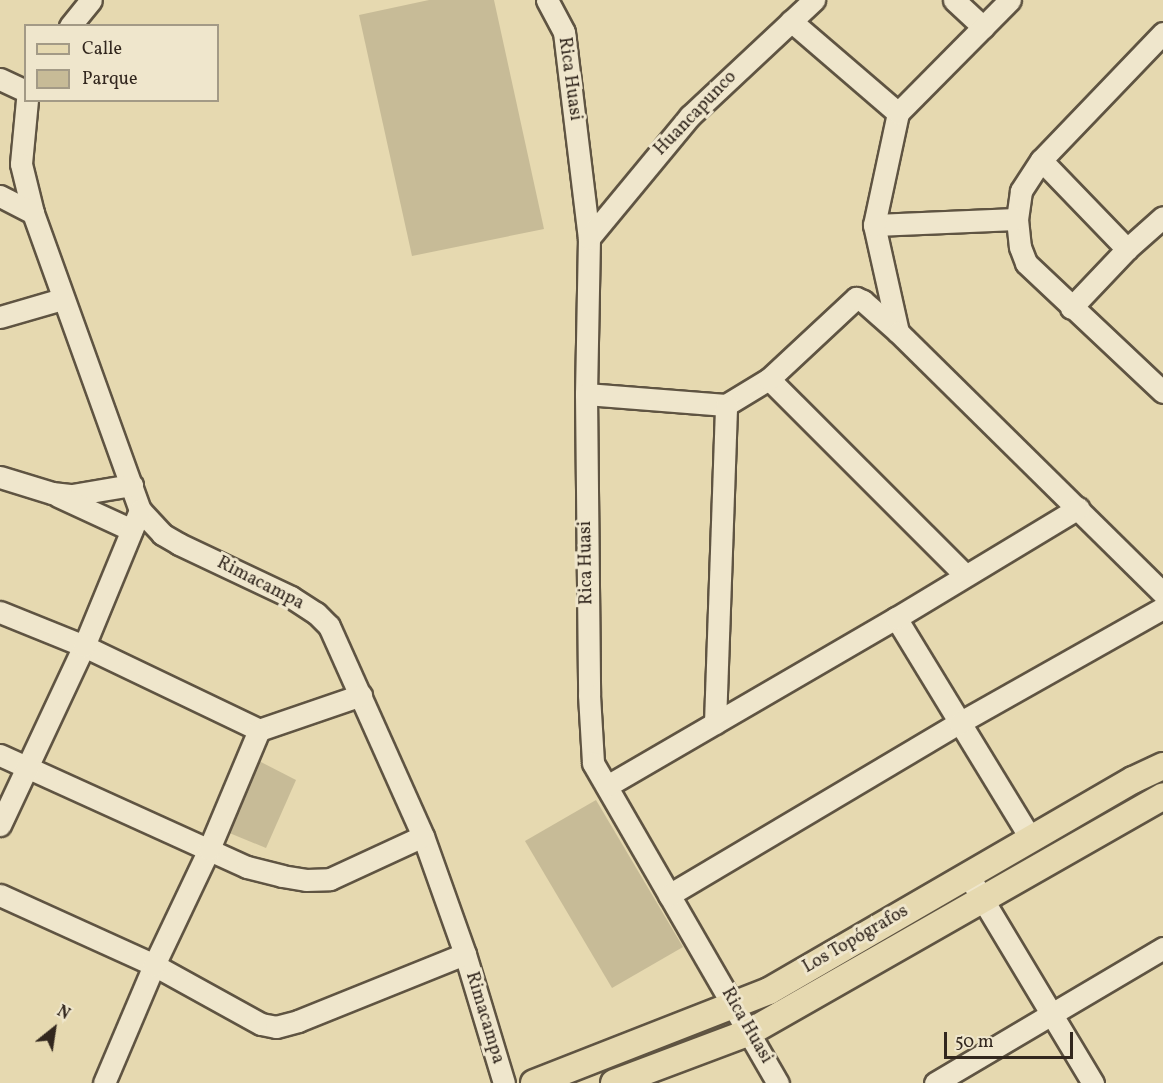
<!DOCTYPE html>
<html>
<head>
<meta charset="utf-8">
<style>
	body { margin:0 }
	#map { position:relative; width:1163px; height:1083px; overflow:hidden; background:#e6d9b0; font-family:Vollkorn,serif }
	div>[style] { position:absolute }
	.green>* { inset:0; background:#c7bb97 }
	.roads { filter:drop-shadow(2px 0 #5f5442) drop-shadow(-2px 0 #5f5442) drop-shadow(0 2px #5f5442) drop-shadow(0 -2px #5f5442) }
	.minor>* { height:21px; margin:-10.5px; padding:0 10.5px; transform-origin:10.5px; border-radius:10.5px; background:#efe6cc }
	.major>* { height:26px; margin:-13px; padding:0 13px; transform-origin:13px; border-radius:13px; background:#e6d9b0 }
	span { translate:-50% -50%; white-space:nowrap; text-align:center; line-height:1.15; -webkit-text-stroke:6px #efe6cc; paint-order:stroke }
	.street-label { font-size:18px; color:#32271e }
	.legend { position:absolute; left:24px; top:24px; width:195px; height:78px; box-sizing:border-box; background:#efe6cc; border:2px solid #a39a86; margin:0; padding:8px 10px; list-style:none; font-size:18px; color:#32271e }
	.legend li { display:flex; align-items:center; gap:12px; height:30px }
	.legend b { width:30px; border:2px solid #a39a86 }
	.north { position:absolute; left:24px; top:999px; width:60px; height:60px; -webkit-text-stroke:4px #efe6cc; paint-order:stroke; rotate:30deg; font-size:16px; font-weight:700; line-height:24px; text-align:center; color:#32271e }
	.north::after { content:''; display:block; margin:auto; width:21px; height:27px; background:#32271e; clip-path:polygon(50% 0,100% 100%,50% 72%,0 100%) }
	.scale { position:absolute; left:944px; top:1032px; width:129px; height:27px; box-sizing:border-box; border:3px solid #32271e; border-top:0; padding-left:8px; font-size:18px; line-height:21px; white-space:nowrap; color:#32271e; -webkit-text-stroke:4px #efe6cc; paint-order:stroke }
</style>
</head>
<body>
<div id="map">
	<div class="green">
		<div style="clip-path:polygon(429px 0,494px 0,544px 229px,412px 256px,359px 15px)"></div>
		<div style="clip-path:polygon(257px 760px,296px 780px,266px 848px,227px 832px)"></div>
		<div style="clip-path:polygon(596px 800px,683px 947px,612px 988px,525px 841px)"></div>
	</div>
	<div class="roads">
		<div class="minor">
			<div style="left:547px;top:0;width:36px;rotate:62deg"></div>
			<div style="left:564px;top:32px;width:208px;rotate:83.1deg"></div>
			<div style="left:589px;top:238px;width:156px;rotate:91.1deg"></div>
			<div style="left:586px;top:394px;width:301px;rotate:89.4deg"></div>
			<div style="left:589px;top:695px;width:68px;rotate:86.6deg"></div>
			<div style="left:593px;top:763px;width:370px;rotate:60deg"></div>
			<div style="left:954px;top:0;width:40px;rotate:43deg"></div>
			<div style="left:791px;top:21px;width:141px;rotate:40.7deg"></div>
			<div style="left:70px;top:26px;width:33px;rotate:-51deg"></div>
			<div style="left:1163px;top:33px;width:176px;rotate:133.8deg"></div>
			<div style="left:1041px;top:160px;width:37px;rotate:123deg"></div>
			<div style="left:1021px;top:191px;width:28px;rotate:98deg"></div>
			<div style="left:1017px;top:219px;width:28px;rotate:84deg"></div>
			<div style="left:1020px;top:247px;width:17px;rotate:69deg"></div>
			<div style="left:1026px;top:263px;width:188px;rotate:43.3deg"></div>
			<div style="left:0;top:79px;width:29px;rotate:25deg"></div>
			<div style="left:27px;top:100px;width:64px;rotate:95.4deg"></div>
			<div style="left:21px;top:164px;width:50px;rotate:76.2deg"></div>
			<div style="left:33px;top:213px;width:316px;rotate:70.2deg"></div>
			<div style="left:140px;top:510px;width:33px;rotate:47deg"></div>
			<div style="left:162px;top:534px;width:20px;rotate:30deg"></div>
			<div style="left:179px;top:544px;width:124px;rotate:25.3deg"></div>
			<div style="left:291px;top:597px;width:30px;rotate:33deg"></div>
			<div style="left:316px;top:613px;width:18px;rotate:45deg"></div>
			<div style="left:329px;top:626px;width:230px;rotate:65.9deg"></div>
			<div style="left:423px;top:836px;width:125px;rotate:70.4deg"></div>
			<div style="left:465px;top:954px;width:135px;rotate:73.2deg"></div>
			<div style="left:1041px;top:160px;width:124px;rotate:46deg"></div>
			<div style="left:0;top:196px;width:37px;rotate:27deg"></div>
			<div style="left:874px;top:225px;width:143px;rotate:-2.4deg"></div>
			<div style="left:589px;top:238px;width:158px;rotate:-50.4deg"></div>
			<div style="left:690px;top:116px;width:170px;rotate:-43.1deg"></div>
			<div style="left:1071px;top:308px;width:81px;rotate:-46.5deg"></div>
			<div style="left:1127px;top:249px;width:48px;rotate:-41.6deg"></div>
			<div style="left:0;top:317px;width:65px;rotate:-16.2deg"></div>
			<div style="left:898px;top:332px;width:110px;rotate:-102.6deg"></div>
			<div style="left:874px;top:225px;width:115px;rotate:-77.9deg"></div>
			<div style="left:898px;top:113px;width:159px;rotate:-45.3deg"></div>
			<div style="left:769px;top:379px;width:277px;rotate:45deg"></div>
			<div style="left:586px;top:394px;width:140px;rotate:4.5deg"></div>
			<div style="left:726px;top:405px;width:50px;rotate:-31.2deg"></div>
			<div style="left:769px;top:379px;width:119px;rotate:-43deg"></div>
			<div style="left:856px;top:298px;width:8px;rotate:23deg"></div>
			<div style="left:863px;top:301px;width:47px;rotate:41.5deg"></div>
			<div style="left:898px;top:332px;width:372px;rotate:44.6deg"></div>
			<div style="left:0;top:477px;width:54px;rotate:17.1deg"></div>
			<div style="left:52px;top:493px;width:20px;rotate:6deg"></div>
			<div style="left:72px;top:495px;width:61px;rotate:-9.5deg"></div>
			<div style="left:58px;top:496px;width:81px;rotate:24.7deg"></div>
			<div style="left:0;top:612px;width:91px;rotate:22deg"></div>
			<div style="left:84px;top:646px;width:194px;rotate:25.6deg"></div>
			<div style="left:259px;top:730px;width:108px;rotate:-18.9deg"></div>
			<div style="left:896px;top:618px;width:259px;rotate:58.6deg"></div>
			<div style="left:715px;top:723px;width:318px;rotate:-88deg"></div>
			<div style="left:0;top:755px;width:271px;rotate:24.4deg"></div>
			<div style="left:247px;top:867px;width:36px;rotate:14deg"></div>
			<div style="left:282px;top:876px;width:24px;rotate:9deg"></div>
			<div style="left:306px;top:880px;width:24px;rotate:-2deg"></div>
			<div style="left:330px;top:879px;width:102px;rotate:-24.8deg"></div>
			<div style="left:607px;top:786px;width:334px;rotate:-30.2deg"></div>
			<div style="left:896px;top:618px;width:213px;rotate:-31.1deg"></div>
			<div style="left:0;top:825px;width:198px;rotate:-64.9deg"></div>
			<div style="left:84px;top:646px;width:147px;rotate:-67.6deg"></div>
			<div style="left:968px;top:875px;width:243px;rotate:59deg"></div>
			<div style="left:0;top:895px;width:169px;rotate:24.4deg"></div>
			<div style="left:154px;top:965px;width:122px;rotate:28.9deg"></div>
			<div style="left:261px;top:1024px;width:15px;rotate:11deg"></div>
			<div style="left:276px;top:1027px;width:23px;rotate:-15deg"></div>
			<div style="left:298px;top:1021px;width:180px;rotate:-21.9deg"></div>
			<div style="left:669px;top:895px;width:337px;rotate:-30.7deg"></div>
			<div style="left:959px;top:723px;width:234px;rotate:-29.4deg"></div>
			<div style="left:104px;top:1083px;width:128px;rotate:-67deg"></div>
			<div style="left:154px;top:965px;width:128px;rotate:-64.6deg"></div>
			<div style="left:209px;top:849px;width:129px;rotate:-67.2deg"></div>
			<div style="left:935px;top:1083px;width:265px;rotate:-30.6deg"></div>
		</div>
		<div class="major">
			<div style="left:534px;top:1083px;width:252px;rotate:-21.4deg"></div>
			<div style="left:769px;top:991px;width:421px;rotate:-30.1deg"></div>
			<div style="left:1133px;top:780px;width:33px;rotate:-25deg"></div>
			<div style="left:614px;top:1083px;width:145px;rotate:-20.6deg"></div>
			<div style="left:750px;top:1032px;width:476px;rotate:-29.7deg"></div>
		</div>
	</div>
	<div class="street-label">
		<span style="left:569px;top:79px;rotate:82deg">Rica Huasi</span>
		<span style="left:696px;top:114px;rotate:-46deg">Huancapunco</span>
		<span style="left:587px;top:563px;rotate:-91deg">Rica Huasi</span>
		<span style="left:260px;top:584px;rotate:27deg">Rimacampa</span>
		<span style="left:856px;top:940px;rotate:-30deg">Los Topógrafos</span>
		<span style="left:484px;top:1018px;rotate:73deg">Rimacampa</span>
		<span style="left:746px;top:1026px;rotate:60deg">Rica Huasi</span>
	</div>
	<ul class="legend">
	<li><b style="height:8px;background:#e6d9b0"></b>Calle</li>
	<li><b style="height:16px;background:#c7bb97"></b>Parque</li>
	</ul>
	<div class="north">N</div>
	<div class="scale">50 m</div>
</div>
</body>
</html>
